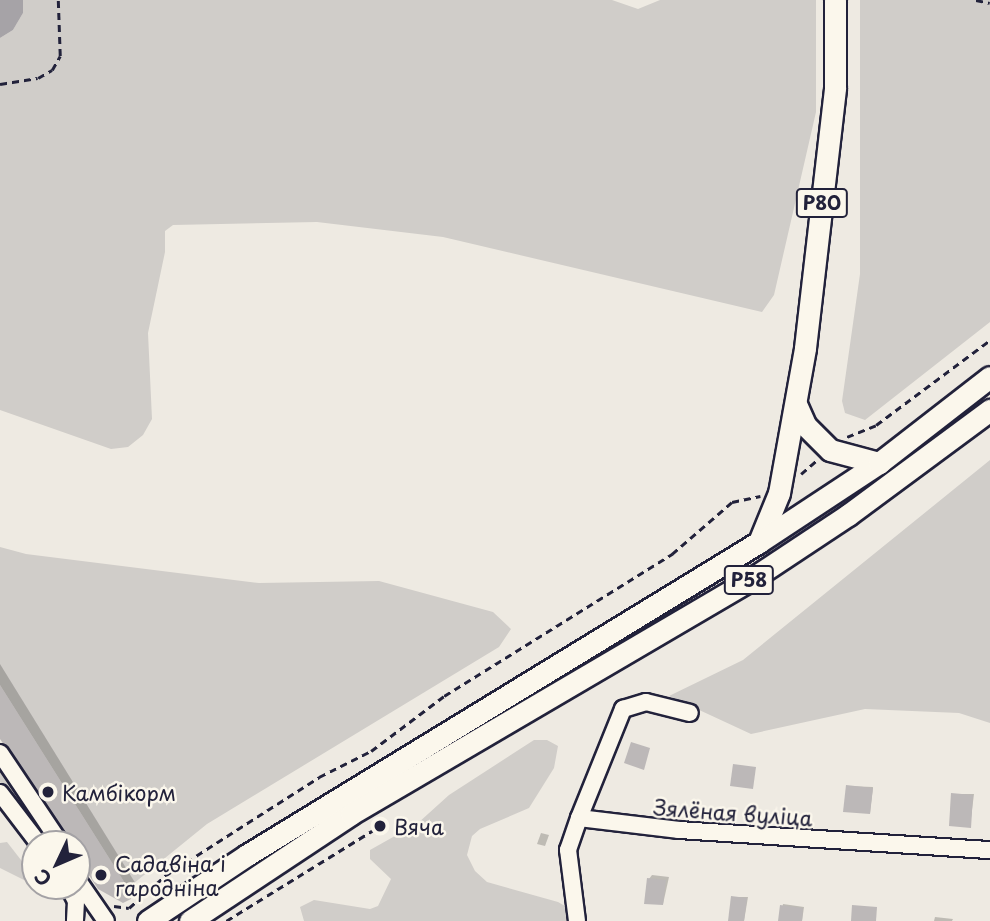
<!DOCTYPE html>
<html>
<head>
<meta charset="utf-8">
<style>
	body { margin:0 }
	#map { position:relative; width:990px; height:921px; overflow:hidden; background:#eeeae2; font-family:"Playpen Sans",sans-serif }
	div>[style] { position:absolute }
	.green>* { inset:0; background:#d0cdc9 }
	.water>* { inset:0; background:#a6a3a7 }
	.shadow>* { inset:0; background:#0003 }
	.building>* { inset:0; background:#bcb8b8 }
	.path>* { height:2.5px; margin-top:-1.25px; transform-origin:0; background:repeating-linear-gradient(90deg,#22223b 0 7px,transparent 0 12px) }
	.roads { filter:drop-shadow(2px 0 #22223b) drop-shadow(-2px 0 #22223b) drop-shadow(0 2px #22223b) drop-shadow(0 -2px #22223b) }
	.minor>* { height:16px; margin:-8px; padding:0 8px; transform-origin:8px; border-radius:8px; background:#fbf7ec }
	.major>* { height:21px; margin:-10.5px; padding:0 10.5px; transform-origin:10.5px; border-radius:10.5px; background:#fbf7ec }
	.dots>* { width:19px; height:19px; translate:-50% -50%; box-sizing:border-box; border:4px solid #fbf7ec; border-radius:50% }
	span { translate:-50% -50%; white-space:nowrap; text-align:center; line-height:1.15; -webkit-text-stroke:5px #fbf7ec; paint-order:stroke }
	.shield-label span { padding:2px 5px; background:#fbf7ec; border:2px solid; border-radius:5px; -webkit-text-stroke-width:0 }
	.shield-label { font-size:19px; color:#22223b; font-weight:700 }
	.poi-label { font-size:21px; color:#22223b }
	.left { translate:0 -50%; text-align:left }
	.street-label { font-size:21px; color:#22223b }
	.north { position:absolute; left:21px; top:830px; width:70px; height:70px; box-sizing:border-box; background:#fbf7ec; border:2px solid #a4a2a5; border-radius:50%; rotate:226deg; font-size:19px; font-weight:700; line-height:28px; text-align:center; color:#22223b }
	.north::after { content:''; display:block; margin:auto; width:24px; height:32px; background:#22223b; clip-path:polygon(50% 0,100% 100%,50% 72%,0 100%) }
</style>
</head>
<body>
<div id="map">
	<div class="green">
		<div style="clip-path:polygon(23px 0,612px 0,638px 9px,660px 0,816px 0,816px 112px,774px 295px,762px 312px,443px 237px,317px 222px,173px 225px,165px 231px,165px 252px,148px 333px,152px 419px,143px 435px,128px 447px,111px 449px,0 410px,0 38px,13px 30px,23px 13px)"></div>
		<div style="clip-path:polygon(860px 0,990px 0,990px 322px,865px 420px,845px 413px,842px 401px,860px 274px)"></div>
		<div style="clip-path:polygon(990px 460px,990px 723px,959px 713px,865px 709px,751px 734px,669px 696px,743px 660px)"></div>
		<div style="clip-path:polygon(0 547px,26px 554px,259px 583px,379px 581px,493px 612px,511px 629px,499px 647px,207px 824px,128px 888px,0 685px)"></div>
		<div style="clip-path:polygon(534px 740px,547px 740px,558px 746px,554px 768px,529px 808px,480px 829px,472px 836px,467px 855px,475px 871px,487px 882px,558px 902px,565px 906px,568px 921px,304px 921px,300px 907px,314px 900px,370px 909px,378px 906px,391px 879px,370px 859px,370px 850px,418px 823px,449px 795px)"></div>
		<div style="clip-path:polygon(0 761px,49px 839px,0 782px)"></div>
		<div style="clip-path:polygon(7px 842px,28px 869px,24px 880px,0 868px,0 843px)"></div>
	</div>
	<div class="water">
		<div style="clip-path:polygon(0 0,23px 0,23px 13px,13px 30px,0 38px)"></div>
	</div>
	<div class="shadow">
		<div style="clip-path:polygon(0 664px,139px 889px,130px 897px,77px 848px,0 733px)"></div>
		<div style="clip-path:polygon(847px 786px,873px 787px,870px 813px)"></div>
		<div style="clip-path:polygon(953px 794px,974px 794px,970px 826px)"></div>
		<div style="clip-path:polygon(541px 833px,549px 835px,545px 846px,537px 844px)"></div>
		<div style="clip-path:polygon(652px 875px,669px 877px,663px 904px,649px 879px)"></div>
		<div style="clip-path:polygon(733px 897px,748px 897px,744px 921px,737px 921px)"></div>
		<div style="clip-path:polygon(783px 904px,804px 907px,802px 921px,780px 921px)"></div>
		<div style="clip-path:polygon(935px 917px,953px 919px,952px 921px,934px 921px)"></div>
	</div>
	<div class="building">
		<div style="clip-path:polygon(0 685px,128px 888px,131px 899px,123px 903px,98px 889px,77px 857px,77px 844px,71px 844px,0 739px)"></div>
		<div style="clip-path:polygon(631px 742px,650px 748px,644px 770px,624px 763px)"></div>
		<div style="clip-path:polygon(733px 764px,756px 767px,753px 789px,730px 786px)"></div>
		<div style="clip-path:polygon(846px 785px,873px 788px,870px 814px,843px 812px)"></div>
		<div style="clip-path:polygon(951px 793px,973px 795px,971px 828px,949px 826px)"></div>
		<div style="clip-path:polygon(647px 878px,666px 880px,663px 905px,644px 904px)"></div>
		<div style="clip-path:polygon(731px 896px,747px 898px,744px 921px,728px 921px)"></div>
		<div style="clip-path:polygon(780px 905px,803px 908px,802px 921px,778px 921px)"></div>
		<div style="clip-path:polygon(852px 905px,877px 907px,876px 921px,851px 921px)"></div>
	</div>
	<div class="path">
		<div style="left:976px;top:0;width:14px;rotate:12deg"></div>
		<div style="left:0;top:84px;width:38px;rotate:-9deg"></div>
		<div style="left:38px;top:78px;width:16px;rotate:-30deg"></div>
		<div style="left:52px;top:70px;width:16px;rotate:-60deg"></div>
		<div style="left:60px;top:56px;width:56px;rotate:-92deg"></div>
		<div style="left:847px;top:437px;width:31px;rotate:-22deg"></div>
		<div style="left:876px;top:425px;width:142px;rotate:-36.7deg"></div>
		<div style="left:801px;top:474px;width:21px;rotate:-41deg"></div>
		<div style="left:114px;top:906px;width:15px;rotate:8deg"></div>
		<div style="left:129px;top:908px;width:50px;rotate:-41.7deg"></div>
		<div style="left:166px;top:875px;width:182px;rotate:-32.6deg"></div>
		<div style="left:319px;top:777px;width:58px;rotate:-26.6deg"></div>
		<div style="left:371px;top:751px;width:91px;rotate:-37deg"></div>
		<div style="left:444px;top:696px;width:269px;rotate:-31.9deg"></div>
		<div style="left:672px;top:554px;width:79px;rotate:-40.9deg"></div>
		<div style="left:732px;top:502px;width:29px;rotate:-12deg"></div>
		<div style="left:226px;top:921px;width:181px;rotate:-31.7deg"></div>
	</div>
	<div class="roads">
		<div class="minor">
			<div style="left:0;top:753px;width:110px;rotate:56.2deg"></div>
			<div style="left:0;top:793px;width:64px;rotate:52.6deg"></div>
			<div style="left:579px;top:818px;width:118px;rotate:-68deg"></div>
			<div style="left:623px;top:709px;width:24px;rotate:-17deg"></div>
			<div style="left:646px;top:702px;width:45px;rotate:14deg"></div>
			<div style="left:77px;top:879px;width:51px;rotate:55.4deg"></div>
			<div style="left:68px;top:886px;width:17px;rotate:62deg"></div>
			<div style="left:76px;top:901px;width:20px;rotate:93deg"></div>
			<div style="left:577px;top:921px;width:72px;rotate:-97.2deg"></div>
			<div style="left:568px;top:850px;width:34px;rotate:-71deg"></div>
			<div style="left:579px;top:818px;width:101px;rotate:6.8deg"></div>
			<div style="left:679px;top:830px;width:312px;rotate:3.7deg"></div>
		</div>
		<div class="major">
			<div style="left:796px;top:404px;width:24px;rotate:66deg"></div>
			<div style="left:806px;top:426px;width:34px;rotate:45deg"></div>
			<div style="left:830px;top:450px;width:51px;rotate:14.9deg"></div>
			<div style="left:759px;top:542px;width:53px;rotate:-67.8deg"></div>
			<div style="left:779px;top:493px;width:147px;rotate:-79.8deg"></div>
			<div style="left:805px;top:348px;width:263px;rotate:-83.4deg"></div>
			<div style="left:835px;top:87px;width:87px;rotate:-90deg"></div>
			<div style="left:148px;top:921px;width:119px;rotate:-33.7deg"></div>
			<div style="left:247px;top:855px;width:600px;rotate:-31.44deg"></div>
			<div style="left:759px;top:542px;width:144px;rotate:-33.4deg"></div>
			<div style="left:879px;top:463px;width:140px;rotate:-37.8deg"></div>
			<div style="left:190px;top:921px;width:193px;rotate:-33.6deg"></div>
			<div style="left:351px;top:814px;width:463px;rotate:-30.4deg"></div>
			<div style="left:750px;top:580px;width:118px;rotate:-33.6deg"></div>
			<div style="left:848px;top:515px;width:177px;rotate:-36.5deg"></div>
		</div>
	</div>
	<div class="dots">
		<div style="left:48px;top:792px;background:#22223b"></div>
		<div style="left:380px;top:826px;background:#22223b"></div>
		<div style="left:101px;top:875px;background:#22223b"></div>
	</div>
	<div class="shield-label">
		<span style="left:822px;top:203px">Р80</span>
		<span style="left:749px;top:580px">Р58</span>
	</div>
	<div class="poi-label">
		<span class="left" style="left:62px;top:792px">Камбікорм</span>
		<span class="left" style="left:394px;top:826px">Вяча</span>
		<span class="left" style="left:115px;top:875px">Садавіна і<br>гародніна</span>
	</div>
	<div class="street-label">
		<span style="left:733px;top:812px;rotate:4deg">Зялёная вуліца</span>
	</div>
	<div class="north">С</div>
</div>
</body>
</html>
